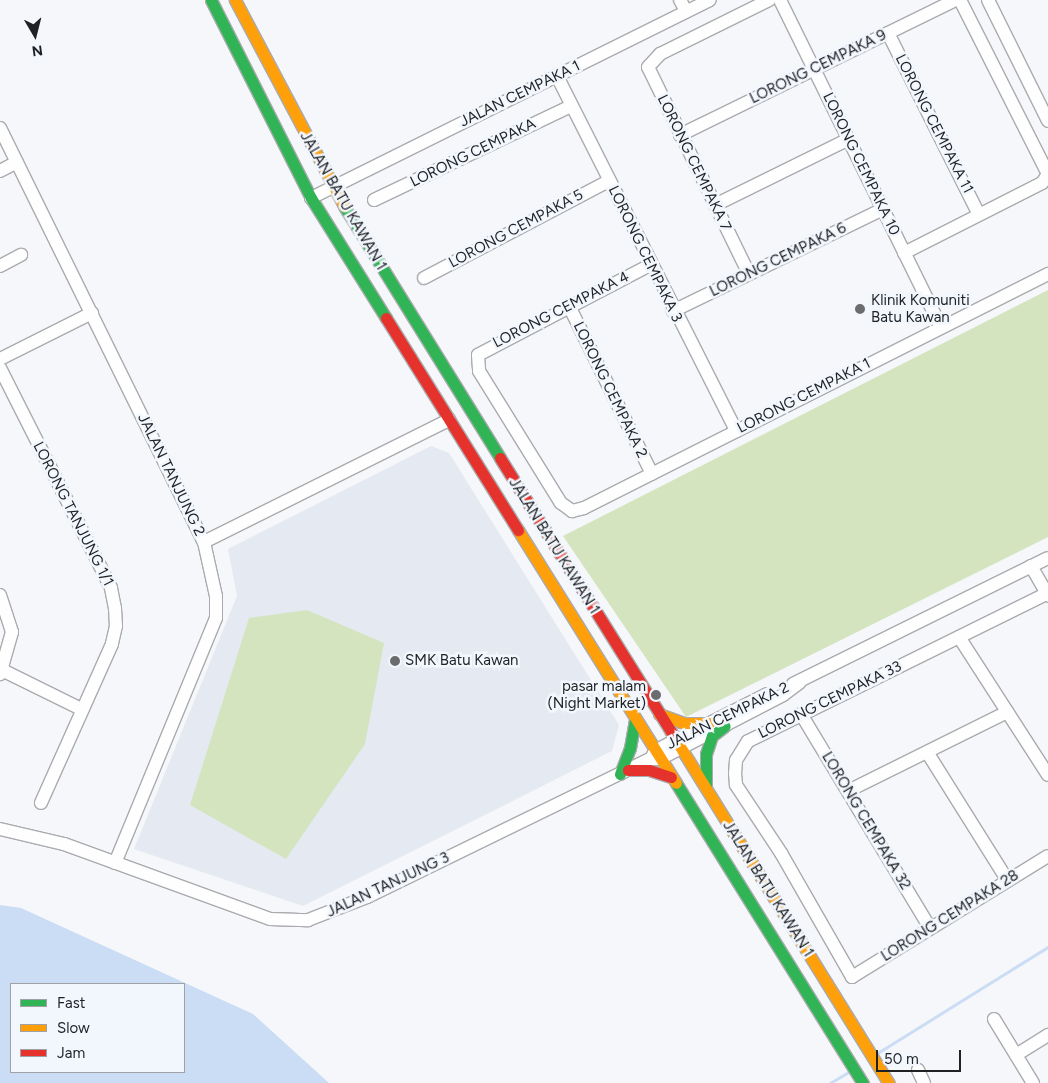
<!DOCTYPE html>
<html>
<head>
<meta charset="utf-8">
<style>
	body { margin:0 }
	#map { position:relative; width:1048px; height:1083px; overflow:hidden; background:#f5f7fa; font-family:Figtree,sans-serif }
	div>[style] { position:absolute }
	.built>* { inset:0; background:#e5eaf2 }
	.green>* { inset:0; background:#d3e4bf }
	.water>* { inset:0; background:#cbddf4 }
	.stream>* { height:3px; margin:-1.5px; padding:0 1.5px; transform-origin:1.5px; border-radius:1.5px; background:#cbddf4 }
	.roads { filter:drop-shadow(1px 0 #aaabae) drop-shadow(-1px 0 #aaabae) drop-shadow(0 1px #aaabae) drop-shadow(0 -1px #aaabae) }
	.street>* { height:12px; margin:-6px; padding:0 6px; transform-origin:6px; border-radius:6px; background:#fefefe }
	.fast>* { height:11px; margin:-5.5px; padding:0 5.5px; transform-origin:5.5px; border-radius:5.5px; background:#30b455 }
	.slow>* { height:11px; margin:-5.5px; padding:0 5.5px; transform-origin:5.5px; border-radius:5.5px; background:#ff9f0a }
	.jam>* { height:11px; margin:-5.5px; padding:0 5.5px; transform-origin:5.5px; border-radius:5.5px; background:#e5322d }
	.dots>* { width:14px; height:14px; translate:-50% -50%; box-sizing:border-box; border:2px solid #f2f6fd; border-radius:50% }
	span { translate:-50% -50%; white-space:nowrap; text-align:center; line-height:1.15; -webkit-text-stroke:5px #f2f6fd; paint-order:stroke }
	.street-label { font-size:15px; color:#1f2123 }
	.poi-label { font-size:15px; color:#1f2123 }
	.left { translate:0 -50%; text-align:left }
	.right { translate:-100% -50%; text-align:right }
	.legend { position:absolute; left:10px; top:983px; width:175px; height:90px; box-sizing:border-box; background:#f2f6fd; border:1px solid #9ea1a6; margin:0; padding:6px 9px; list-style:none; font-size:15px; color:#1f2123 }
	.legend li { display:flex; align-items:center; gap:10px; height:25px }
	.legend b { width:25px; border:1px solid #9ea1a6 }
	.north { position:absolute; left:10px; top:10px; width:50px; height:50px; -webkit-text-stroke:4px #f2f6fd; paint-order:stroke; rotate:172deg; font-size:14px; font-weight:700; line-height:20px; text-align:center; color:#1f2123 }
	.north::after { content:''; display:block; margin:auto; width:18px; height:22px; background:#1f2123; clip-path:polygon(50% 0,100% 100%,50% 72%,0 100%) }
	.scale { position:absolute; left:876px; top:1050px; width:85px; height:22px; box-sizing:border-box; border:2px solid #1f2123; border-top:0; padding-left:6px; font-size:15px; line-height:18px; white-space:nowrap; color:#1f2123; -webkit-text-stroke:4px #f2f6fd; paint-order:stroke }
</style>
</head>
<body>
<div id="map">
	<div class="built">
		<div style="clip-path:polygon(431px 446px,449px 453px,619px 725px,612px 751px,303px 906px,134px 849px,237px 596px,228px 549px)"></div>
	</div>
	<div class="green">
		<div style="clip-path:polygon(1048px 290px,1048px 537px,686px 717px,563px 536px)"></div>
		<div style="clip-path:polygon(307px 610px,384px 643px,365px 744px,286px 859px,190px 805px,249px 618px)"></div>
	</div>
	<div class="water">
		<div style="clip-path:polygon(evenodd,0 905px,21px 908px,253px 1014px,329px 1083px,0 1083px,0 905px,11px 984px,184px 984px,184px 1072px,11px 1072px,11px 984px)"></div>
	</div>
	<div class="stream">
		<div style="left:879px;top:1052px;width:199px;rotate:-31.9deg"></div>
		<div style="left:830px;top:1083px;width:21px;rotate:-31deg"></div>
	</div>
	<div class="roads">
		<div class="street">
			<div style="left:680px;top:0;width:13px;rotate:61deg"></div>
			<div style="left:780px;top:0;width:364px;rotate:63.8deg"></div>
			<div style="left:988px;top:0;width:135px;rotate:63.6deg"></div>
			<div style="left:888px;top:33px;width:203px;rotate:63.4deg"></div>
			<div style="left:557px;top:76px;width:398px;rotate:63.2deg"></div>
			<div style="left:0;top:128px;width:462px;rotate:63.8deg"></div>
			<div style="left:204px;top:542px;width:55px;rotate:77.5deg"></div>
			<div style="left:216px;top:596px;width:22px;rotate:90deg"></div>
			<div style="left:216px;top:618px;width:265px;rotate:112.4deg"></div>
			<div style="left:680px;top:135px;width:307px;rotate:-26.1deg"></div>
			<div style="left:0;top:171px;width:19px;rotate:-28deg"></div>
			<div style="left:311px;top:198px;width:445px;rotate:-26.4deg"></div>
			<div style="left:374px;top:200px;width:218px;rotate:-25.5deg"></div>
			<div style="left:715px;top:205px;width:149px;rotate:-26.2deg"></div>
			<div style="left:904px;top:253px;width:155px;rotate:-26.9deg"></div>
			<div style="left:1042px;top:183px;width:11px;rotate:-56deg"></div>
			<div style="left:1048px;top:174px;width:195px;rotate:-116.8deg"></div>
			<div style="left:650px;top:265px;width:194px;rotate:152.4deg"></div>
			<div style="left:478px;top:355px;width:16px;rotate:86deg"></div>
			<div style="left:479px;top:371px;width:155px;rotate:58.2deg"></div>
			<div style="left:561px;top:503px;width:14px;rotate:36deg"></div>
			<div style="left:572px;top:511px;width:12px;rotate:-14deg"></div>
			<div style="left:584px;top:508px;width:520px;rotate:-26.76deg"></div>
			<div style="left:0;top:266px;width:24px;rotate:-28deg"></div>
			<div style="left:749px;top:274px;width:230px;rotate:-116deg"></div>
			<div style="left:648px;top:67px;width:18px;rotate:-47deg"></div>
			<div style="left:660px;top:54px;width:122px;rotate:-26.4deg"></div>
			<div style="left:424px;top:278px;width:209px;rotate:-27.7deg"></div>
			<div style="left:569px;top:306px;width:187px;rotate:63.7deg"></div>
			<div style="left:673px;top:311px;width:233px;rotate:-25.9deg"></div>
			<div style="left:0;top:359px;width:103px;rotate:-26.6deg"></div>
			<div style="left:0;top:368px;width:246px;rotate:63.2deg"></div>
			<div style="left:111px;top:588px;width:20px;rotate:79deg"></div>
			<div style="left:115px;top:608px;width:18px;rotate:87deg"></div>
			<div style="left:116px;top:626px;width:18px;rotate:103deg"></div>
			<div style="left:112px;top:644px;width:174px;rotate:114.1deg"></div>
			<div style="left:204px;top:542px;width:274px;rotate:-26.5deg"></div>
			<div style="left:1031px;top:566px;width:34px;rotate:60deg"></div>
			<div style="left:1048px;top:593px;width:335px;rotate:153.7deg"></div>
			<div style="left:748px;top:741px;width:22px;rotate:122deg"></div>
			<div style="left:736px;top:760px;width:13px;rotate:94deg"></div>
			<div style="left:735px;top:773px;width:12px;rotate:85deg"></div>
			<div style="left:736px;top:785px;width:82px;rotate:56.5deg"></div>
			<div style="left:781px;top:853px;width:143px;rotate:60.2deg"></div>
			<div style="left:852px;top:977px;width:230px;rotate:-31.7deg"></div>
			<div style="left:0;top:595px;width:39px;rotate:72deg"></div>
			<div style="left:12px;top:632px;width:44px;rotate:105.9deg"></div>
			<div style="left:959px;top:637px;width:164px;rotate:57.2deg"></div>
			<div style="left:2px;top:670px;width:88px;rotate:26.3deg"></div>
			<div style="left:793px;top:684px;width:284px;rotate:-26.3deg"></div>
			<div style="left:801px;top:714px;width:250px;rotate:58.9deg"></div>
			<div style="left:927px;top:752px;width:152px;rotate:57.9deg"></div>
			<div style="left:652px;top:757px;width:7px;rotate:-63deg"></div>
			<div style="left:655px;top:751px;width:24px;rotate:-28deg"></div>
			<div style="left:676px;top:740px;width:102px;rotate:-26.8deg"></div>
			<div style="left:848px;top:791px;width:178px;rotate:-26.4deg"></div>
			<div style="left:0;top:829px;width:66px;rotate:13.2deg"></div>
			<div style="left:64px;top:844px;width:219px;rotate:20deg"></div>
			<div style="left:270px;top:919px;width:38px;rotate:2deg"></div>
			<div style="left:308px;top:920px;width:63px;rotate:-21.3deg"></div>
			<div style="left:367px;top:897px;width:315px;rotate:-26deg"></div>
			<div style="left:650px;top:759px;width:10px"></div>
			<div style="left:660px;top:759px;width:139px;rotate:-27.5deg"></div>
			<div style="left:783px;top:695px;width:21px;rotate:-37deg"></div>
			<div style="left:994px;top:1019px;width:75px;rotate:58.6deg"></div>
			<div style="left:1016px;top:1055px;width:38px;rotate:-32deg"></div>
			<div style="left:918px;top:1070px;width:14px;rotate:65deg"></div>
		</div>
		<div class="fast">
			<div style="left:211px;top:0;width:222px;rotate:63.2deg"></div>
			<div style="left:311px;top:198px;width:142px;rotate:58deg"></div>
			<div style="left:344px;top:206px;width:296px;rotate:58.2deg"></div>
			<div style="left:620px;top:774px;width:28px;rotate:-69deg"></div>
			<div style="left:630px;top:748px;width:28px;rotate:-80deg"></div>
			<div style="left:676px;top:783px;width:354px;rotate:58.1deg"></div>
			<div style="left:706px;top:787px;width:33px;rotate:-90deg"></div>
			<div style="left:706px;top:754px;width:19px;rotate:-72deg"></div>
			<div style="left:712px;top:736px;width:16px;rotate:-38deg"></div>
		</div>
		<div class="slow">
			<div style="left:235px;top:0;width:233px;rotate:62.1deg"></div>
			<div style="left:518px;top:530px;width:298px;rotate:58deg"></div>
			<div style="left:659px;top:714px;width:27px;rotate:20deg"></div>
			<div style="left:684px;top:723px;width:25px"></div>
			<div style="left:671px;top:732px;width:413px;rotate:58.2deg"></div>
		</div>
		<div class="jam">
			<div style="left:386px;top:318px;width:250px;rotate:58.1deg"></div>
			<div style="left:500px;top:458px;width:323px;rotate:58deg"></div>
			<div style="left:628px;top:770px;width:21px"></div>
			<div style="left:649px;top:770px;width:23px;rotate:18deg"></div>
		</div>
	</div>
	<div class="dots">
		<div style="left:860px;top:309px;background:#6a6c6e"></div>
		<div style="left:395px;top:661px;background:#6a6c6e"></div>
		<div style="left:656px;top:695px;background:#6a6c6e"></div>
	</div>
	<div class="street-label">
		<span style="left:818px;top:67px;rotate:-26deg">LORONG CEMPAKA 9</span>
		<span style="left:520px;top:94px;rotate:-26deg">JALAN CEMPAKA 1</span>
		<span style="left:934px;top:124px;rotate:63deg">LORONG CEMPAKA 11</span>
		<span style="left:473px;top:153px;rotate:-26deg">LORONG CEMPAKA</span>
		<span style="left:694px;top:163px;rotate:64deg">LORONG CEMPAKA 7</span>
		<span style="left:861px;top:164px;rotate:64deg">LORONG CEMPAKA 10</span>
		<span style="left:343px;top:201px;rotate:60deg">JALAN BATU KAWAN 1</span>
		<span style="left:516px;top:229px;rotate:-28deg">LORONG CEMPAKA 5</span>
		<span style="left:645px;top:254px;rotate:64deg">LORONG CEMPAKA 3</span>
		<span style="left:778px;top:260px;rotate:-26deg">LORONG CEMPAKA 6</span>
		<span style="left:561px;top:310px;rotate:-27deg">LORONG CEMPAKA 4</span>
		<span style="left:610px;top:390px;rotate:64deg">LORONG CEMPAKA 2</span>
		<span style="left:804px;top:396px;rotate:-27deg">LORONG CEMPAKA 1</span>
		<span style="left:171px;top:475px;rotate:64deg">JALAN TANJUNG 2</span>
		<span style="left:73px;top:514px;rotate:63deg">LORONG TANJUNG 1/1</span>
		<span style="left:554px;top:546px;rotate:58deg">JALAN BATU KAWAN 1</span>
		<span style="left:830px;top:700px;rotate:-26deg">LORONG CEMPAKA 33</span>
		<span style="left:728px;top:716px;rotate:-26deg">JALAN CEMPAKA 2</span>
		<span style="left:866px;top:821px;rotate:59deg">LORONG CEMPAKA 32</span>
		<span style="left:388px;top:885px;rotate:-25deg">JALAN TANJUNG 3</span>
		<span style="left:768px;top:889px;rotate:58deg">JALAN BATU KAWAN 1</span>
		<span style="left:950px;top:916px;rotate:-32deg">LORONG CEMPAKA 28</span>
	</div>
	<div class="poi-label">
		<span class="left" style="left:871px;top:309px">Klinik Komuniti<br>Batu Kawan</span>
		<span class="left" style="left:405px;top:661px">SMK Batu Kawan</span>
		<span class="right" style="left:646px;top:695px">pasar malam<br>(Night Market)</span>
	</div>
	<ul class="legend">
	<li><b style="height:6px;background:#30b455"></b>Fast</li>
	<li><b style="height:6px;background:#ff9f0a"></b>Slow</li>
	<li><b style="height:6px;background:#e5322d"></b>Jam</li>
	</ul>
	<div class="north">N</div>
	<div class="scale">50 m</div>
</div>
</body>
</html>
